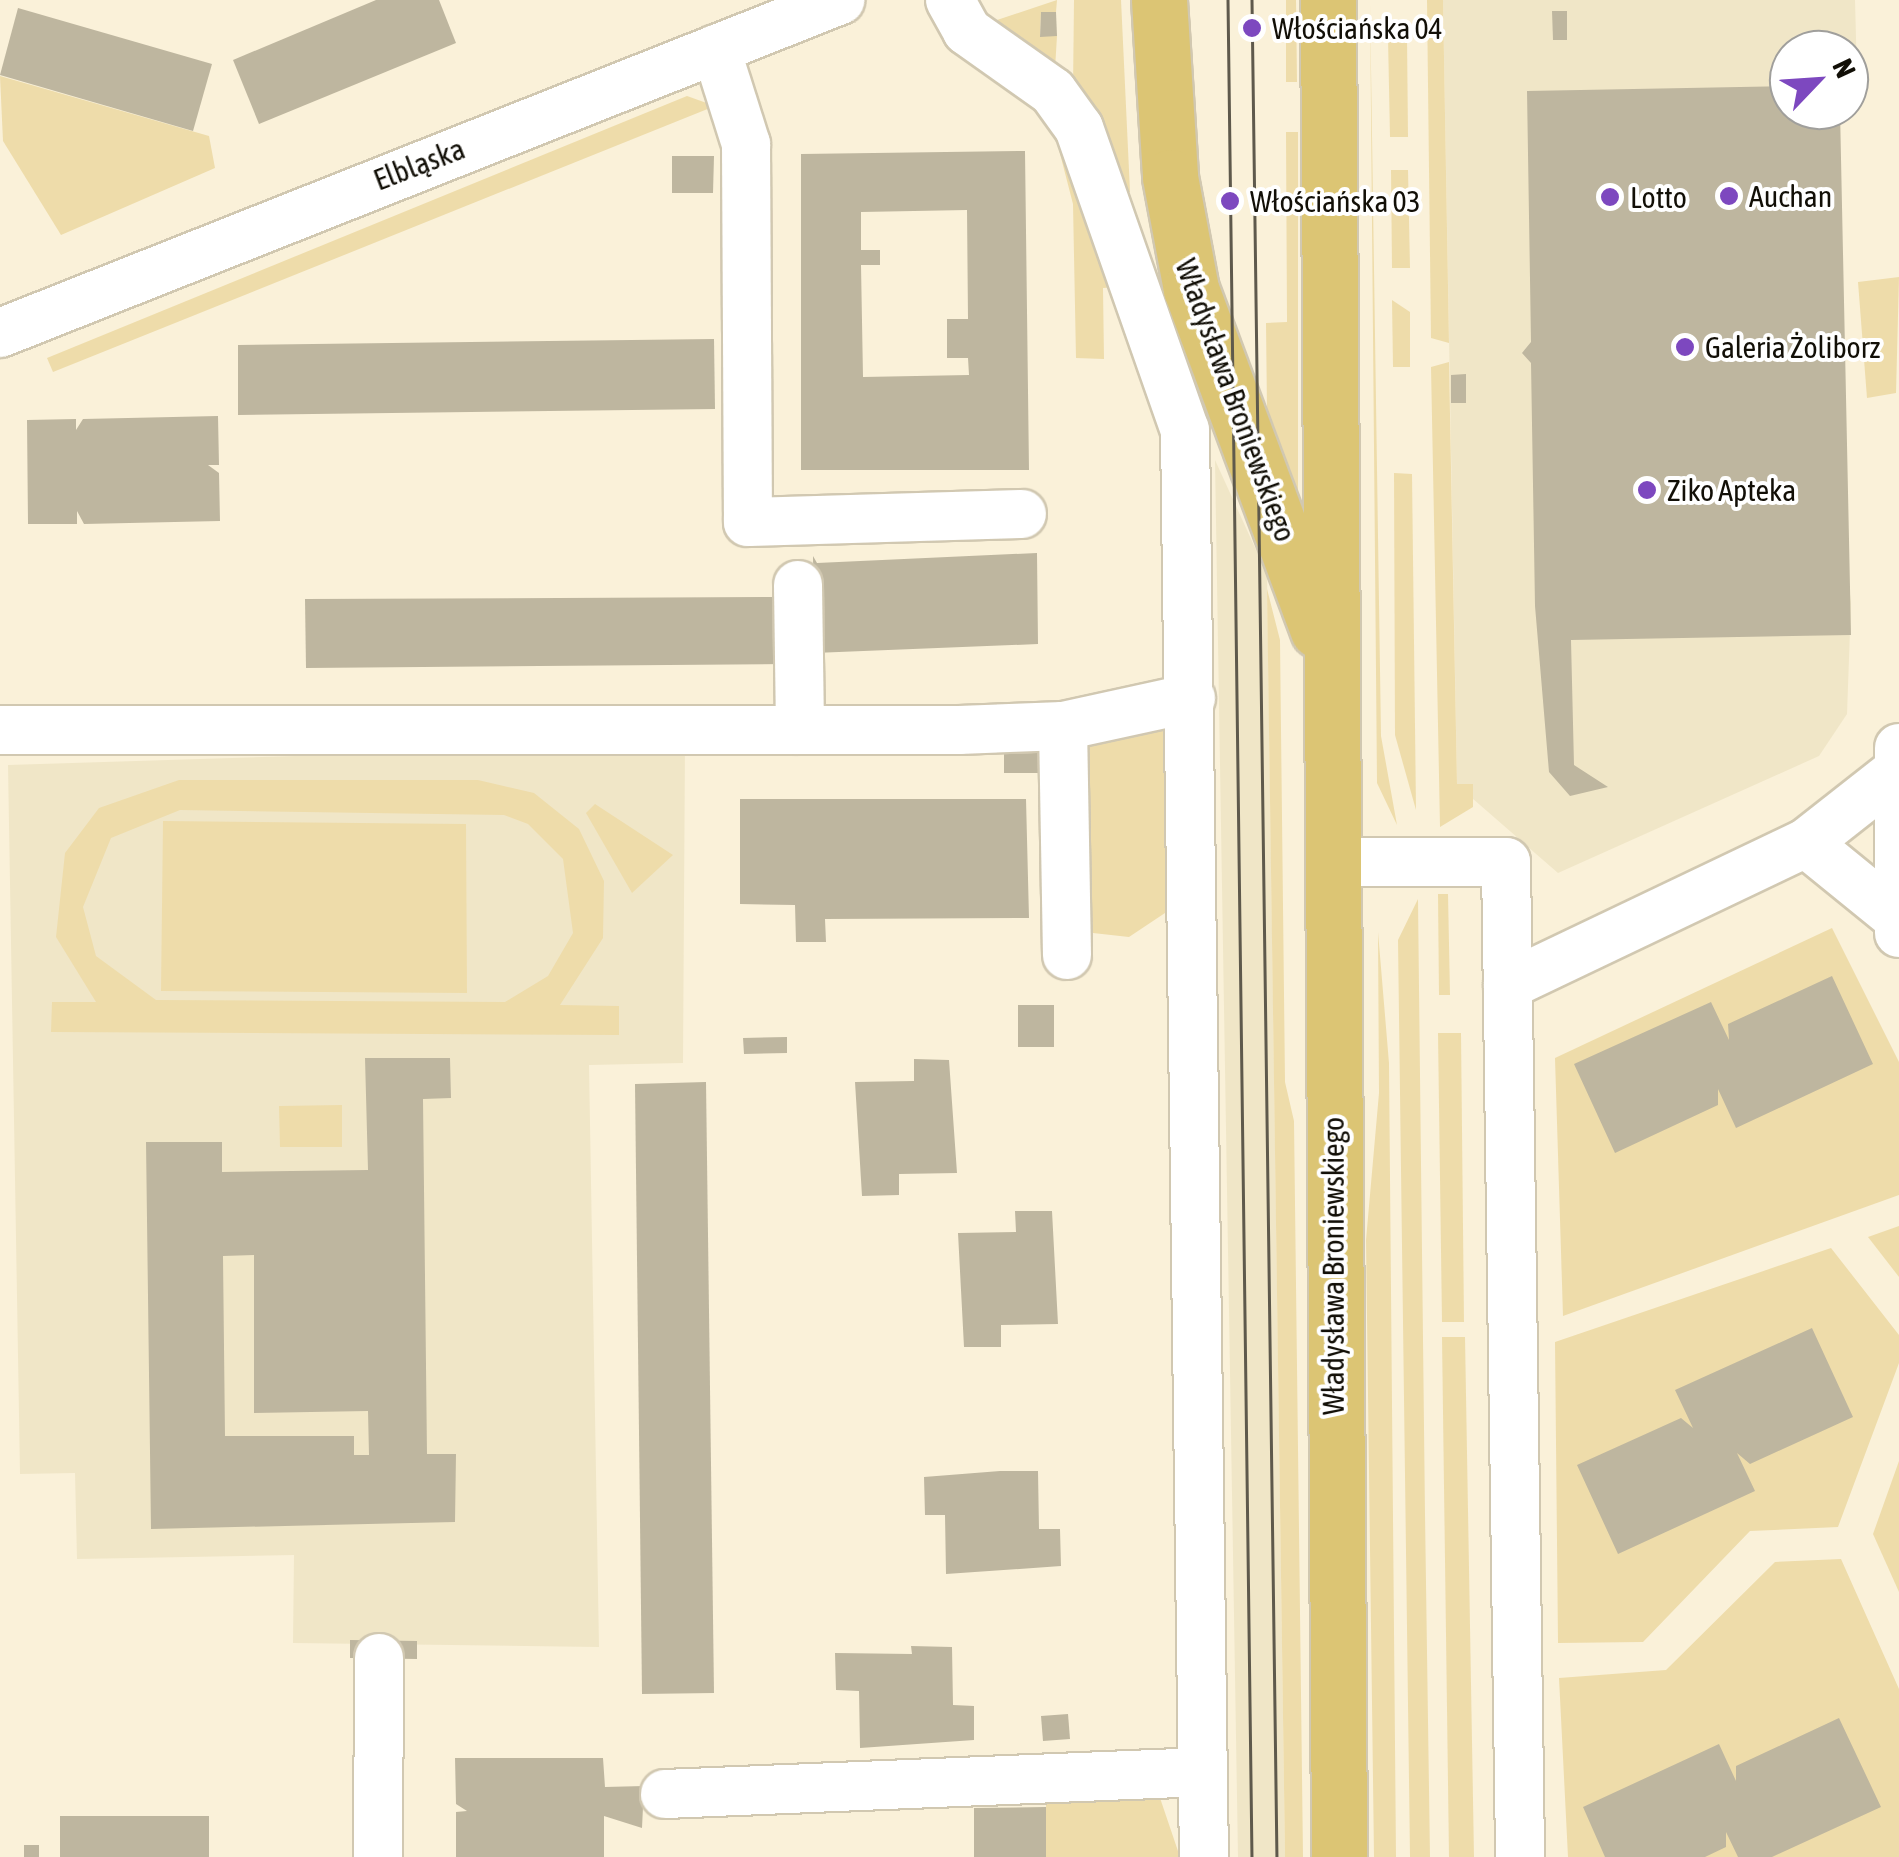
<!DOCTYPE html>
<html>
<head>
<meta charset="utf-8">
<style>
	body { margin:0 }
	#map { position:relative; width:1899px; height:1857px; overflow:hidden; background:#faf1d9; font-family:"Asap Condensed",sans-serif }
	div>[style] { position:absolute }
	.built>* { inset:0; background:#f0e6c7 }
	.green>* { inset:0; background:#eedcaa }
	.building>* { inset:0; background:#beb69f }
	.roads { filter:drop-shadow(2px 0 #d1c8b1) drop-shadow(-2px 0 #d1c8b1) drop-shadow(0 2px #d1c8b1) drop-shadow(0 -2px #d1c8b1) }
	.minor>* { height:48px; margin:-24px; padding:0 24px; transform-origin:24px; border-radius:24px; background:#fff }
	.major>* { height:55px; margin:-27.5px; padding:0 27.5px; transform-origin:27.5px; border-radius:27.5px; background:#dcc574 }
	.tram>* { height:2.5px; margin:-1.25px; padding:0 1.25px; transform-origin:1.25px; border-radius:1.25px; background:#5e594c }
	.dots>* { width:28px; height:28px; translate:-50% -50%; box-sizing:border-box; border:5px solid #fff; border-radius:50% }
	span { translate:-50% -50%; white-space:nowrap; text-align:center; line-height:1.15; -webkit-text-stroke:8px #fff; paint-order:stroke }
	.poi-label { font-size:30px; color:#120f07 }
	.left { translate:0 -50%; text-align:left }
	.street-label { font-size:30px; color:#120f07 }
	.north { position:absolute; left:1769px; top:30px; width:100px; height:100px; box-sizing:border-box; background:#fff; border:2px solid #a09f9c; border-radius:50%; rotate:65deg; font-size:28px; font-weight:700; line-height:40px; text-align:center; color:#120f07 }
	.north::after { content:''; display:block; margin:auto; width:35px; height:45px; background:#7d48bf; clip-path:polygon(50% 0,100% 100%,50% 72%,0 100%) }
</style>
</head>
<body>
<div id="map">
	<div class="built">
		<div style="clip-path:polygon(1443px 0,1855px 0,1857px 76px,1849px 80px,1849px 50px,1789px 50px,1851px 603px,1847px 714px,1819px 756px,1558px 873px,1457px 785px)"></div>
		<div style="clip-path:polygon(1215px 460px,1267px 574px,1285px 1857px,1238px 1857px)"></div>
		<div style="clip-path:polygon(685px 744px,683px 1063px,589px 1065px,599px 1647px,293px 1643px,294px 1555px,77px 1559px,75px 1473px,20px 1474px,8px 765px)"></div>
	</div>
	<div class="green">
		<div style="clip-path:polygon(1057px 0,1056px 12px,1041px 12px,1040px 36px,1057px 36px,1055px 69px,985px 24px)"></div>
		<div style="clip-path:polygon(1074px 0,1121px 0,1130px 192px,1117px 193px,1073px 90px)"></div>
		<div style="clip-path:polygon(1286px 0,1296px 0,1297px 82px,1286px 82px)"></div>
		<div style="clip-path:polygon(1370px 0,1381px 736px,1397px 825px,1377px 783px)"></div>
		<div style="clip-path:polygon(1427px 0,1443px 0,1449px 343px,1431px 338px)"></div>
		<div style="clip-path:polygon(1388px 37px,1407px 37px,1408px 137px,1390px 137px)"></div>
		<div style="clip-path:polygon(0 76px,209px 136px,215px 168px,61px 235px,3px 141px)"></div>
		<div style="clip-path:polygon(687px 96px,715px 106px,53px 372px,47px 358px)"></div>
		<div style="clip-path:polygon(1050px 115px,1117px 287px,1103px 288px,1104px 359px,1076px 358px,1073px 204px)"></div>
		<div style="clip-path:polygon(1286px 132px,1298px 132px,1298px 495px,1267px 411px,1266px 323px,1287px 322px)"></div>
		<div style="clip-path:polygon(1391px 170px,1408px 170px,1410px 268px,1392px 268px)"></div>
		<div style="clip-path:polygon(1899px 277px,1896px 393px,1867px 398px,1858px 282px)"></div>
		<div style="clip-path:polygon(1392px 300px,1410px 312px,1410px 367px,1393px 367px)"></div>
		<div style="clip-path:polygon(1449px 362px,1457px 784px,1473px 784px,1473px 807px,1440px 827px,1431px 367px)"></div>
		<div style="clip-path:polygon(1394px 473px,1412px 474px,1416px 810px,1395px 735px)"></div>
		<div style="clip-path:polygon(1267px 589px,1280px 640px,1285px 1082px,1294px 1121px,1303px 1857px,1285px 1857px)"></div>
		<div style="clip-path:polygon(1170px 727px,1171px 909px,1129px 937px,1093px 933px,1083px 922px,1076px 766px,1091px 734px)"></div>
		<div style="clip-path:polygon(evenodd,179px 780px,478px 780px,534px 793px,579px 829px,604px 881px,603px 938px,560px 1005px,619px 1006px,619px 1035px,51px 1032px,52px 1002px,96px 1002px,56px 937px,65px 853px,99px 808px,179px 780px,180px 810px,504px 815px,528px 824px,563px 859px,573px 933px,548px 976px,505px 1002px,156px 1000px,96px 956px,83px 907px,111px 838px,180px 810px)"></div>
		<div style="clip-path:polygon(595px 804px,673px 855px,632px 893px,586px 813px)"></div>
		<div style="clip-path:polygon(163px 821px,466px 824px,467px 993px,161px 991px)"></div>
		<div style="clip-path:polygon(1438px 894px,1448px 894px,1450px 995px,1439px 995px)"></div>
		<div style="clip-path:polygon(1418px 899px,1425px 1514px,1430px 1857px,1410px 1857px,1398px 940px)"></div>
		<div style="clip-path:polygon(1832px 928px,1899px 1062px,1899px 1195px,1563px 1316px,1555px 1058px)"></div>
		<div style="clip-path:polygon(1378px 932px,1389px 1063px,1396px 1857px,1374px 1857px,1366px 1240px,1379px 1093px)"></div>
		<div style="clip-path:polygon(1438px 1033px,1461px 1033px,1464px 1322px,1442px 1322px)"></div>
		<div style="clip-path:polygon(342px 1105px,342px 1147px,280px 1147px,279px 1106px)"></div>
		<div style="clip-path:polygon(1899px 1226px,1899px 1277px,1868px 1237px)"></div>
		<div style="clip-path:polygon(1831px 1248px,1899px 1335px,1899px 1363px,1838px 1527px,1750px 1531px,1643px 1642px,1558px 1643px,1555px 1342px)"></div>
		<div style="clip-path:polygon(1442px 1337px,1465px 1337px,1474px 1857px,1449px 1857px)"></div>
		<div style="clip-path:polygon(1899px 1461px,1899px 1592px,1873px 1534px)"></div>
		<div style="clip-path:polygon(1841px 1559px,1899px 1689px,1899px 1857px,1568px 1857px,1559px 1678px,1666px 1670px,1775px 1562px)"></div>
		<div style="clip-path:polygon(1159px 1795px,1180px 1857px,1046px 1857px,1046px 1797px)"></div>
	</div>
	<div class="building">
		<div style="clip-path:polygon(376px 0,439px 0,456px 43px,259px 124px,233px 60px)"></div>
		<div style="clip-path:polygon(18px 8px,212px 64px,193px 131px,0 75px)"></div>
		<div style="clip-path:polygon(1552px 11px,1567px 11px,1567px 40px,1553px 40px)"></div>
		<div style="clip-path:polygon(1041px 12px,1056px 12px,1057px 36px,1040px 37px)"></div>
		<div style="clip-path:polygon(1789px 86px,1789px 110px,1840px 110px,1851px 635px,1571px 640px,1574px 765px,1608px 787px,1570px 796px,1549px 772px,1535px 606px,1531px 363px,1522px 353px,1531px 342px,1527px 91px)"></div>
		<div style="clip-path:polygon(evenodd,1025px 151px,1029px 470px,801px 470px,801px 154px,1025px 151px,967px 210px,968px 319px,947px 319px,947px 358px,968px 358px,969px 375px,863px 377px,861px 265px,880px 265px,880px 250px,861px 250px,861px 212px,967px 210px)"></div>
		<div style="clip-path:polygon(672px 156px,714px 156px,713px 193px,672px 193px)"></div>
		<div style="clip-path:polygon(714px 339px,715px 409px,238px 415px,238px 345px)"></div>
		<div style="clip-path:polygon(1466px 374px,1466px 403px,1451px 403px,1451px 375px)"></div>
		<div style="clip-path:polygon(218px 416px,219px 465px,208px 465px,219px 473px,220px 521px,84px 524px,77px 511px,77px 524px,28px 524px,27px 420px,76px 419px,76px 430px,83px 419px)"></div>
		<div style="clip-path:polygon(1037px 553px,1038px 644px,814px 653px,813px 556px,817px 563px)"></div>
		<div style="clip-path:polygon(782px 597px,783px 664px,306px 668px,305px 599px)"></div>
		<div style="clip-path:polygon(1004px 741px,1050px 741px,1050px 773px,1004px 773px)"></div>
		<div style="clip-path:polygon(740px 799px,1026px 799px,1029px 918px,825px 919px,826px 942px,796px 942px,795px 905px,740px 904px)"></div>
		<div style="clip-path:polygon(1832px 976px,1873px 1064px,1736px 1128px,1718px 1089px,1718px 1105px,1615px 1153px,1574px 1064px,1711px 1002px,1729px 1040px,1728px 1024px)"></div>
		<div style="clip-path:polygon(1018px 1005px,1054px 1005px,1054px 1047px,1018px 1047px)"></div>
		<div style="clip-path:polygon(787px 1037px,787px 1053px,744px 1054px,743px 1038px)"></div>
		<div style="clip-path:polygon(evenodd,365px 1058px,450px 1058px,451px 1098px,423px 1099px,427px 1454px,456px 1454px,455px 1522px,151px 1529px,146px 1142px,222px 1142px,222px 1172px,368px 1170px,365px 1058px,254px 1255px,254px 1413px,368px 1411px,369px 1455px,354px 1455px,354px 1436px,225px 1436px,223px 1256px,254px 1255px)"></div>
		<div style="clip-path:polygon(914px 1059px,949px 1060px,957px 1173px,899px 1174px,899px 1195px,862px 1196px,855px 1082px,914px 1081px)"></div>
		<div style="clip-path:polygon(706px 1082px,714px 1693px,642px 1694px,635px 1084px)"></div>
		<div style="clip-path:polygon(1015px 1211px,1052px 1211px,1058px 1324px,1001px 1325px,1001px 1347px,964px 1347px,958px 1233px,1016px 1232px)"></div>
		<div style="clip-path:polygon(1812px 1328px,1853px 1417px,1750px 1464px,1737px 1453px,1755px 1491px,1618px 1554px,1577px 1465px,1681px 1418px,1693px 1428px,1675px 1390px)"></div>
		<div style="clip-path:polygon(1000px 1471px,1038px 1471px,1039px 1529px,1060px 1529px,1061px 1566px,946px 1574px,945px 1515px,925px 1515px,924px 1477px)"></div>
		<div style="clip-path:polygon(350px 1640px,417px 1641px,417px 1659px,350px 1658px)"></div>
		<div style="clip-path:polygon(911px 1646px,952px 1647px,953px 1705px,974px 1706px,974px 1740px,860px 1748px,859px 1691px,836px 1690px,835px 1653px,912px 1654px)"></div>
		<div style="clip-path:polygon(1068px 1714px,1070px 1739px,1043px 1741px,1041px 1716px)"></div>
		<div style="clip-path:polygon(1839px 1718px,1881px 1807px,1772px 1857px,1738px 1857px,1726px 1832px,1726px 1847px,1705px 1857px,1605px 1857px,1583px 1807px,1719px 1744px,1736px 1781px,1736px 1766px)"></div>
		<div style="clip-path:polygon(455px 1758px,603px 1758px,605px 1787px,644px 1786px,642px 1828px,604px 1816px,604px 1857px,456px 1857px,456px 1812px,467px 1811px,456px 1804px)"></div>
		<div style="clip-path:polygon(1046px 1807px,1046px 1857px,974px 1857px,974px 1808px)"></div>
		<div style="clip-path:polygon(60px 1816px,209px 1816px,209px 1857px,60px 1857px)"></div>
		<div style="clip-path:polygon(24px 1845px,39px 1845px,39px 1857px,24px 1857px)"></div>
	</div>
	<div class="roads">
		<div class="minor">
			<div style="left:950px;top:0;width:35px;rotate:61deg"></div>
			<div style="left:967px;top:31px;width:105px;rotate:35.3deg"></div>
			<div style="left:1053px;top:92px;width:44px;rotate:54.2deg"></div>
			<div style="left:1079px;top:128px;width:320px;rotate:70.7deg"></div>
			<div style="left:1185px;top:430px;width:1427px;rotate:89.24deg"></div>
			<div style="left:716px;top:49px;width:100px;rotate:72.5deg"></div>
			<div style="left:746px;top:144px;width:378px;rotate:89.7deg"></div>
			<div style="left:748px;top:522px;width:274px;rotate:-1.7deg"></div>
			<div style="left:0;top:333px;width:904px;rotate:-21.62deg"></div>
			<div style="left:798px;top:585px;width:145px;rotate:89.2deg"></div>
			<div style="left:1063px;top:726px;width:229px;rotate:89deg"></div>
			<div style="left:0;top:730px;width:959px"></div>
			<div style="left:959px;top:730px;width:104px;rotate:-2.2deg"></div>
			<div style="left:1063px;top:726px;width:131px;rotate:-12.3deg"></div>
			<div style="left:1899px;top:748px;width:185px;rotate:90deg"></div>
			<div style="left:1806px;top:843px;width:111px;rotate:39.1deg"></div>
			<div style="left:1332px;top:862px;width:174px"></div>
			<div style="left:1506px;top:862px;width:995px;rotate:89.19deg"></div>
			<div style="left:1508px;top:985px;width:330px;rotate:-25.5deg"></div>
			<div style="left:1806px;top:843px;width:113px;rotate:-38.2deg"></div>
			<div style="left:665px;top:1794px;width:538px;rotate:-2.34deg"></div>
			<div style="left:378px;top:1857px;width:199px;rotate:-89.7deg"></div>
		</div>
		<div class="major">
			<div style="left:1159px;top:0;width:177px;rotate:86.4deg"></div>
			<div style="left:1170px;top:177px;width:114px;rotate:79.4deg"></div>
			<div style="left:1191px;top:289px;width:364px;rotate:69.6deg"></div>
			<div style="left:1328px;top:0;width:1857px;rotate:89.66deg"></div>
		</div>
	</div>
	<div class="tram">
		<div style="left:1228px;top:0;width:1857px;rotate:89.26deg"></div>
		<div style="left:1252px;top:0;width:1857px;rotate:89.23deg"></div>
	</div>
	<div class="dots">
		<div style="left:1252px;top:28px;background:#7d48bf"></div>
		<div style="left:1729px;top:196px;background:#7d48bf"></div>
		<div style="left:1610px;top:197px;background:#7d48bf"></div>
		<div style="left:1230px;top:201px;background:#7d48bf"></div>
		<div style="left:1685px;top:347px;background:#7d48bf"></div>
		<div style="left:1647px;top:490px;background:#7d48bf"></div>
	</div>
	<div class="poi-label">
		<span class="left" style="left:1272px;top:28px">Włościańska 04</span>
		<span class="left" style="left:1749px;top:196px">Auchan</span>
		<span class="left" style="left:1630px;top:197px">Lotto</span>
		<span class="left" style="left:1250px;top:201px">Włościańska 03</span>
		<span class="left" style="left:1705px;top:347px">Galeria Żoliborz</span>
		<span class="left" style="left:1667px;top:490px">Ziko Apteka</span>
	</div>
	<div class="street-label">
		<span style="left:419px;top:164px;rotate:-21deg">Elbląska</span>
		<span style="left:1236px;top:400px;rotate:70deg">Władysława Broniewskiego</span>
		<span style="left:1333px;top:1266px;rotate:-90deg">Władysława Broniewskiego</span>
	</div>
	<div class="north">N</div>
</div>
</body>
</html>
